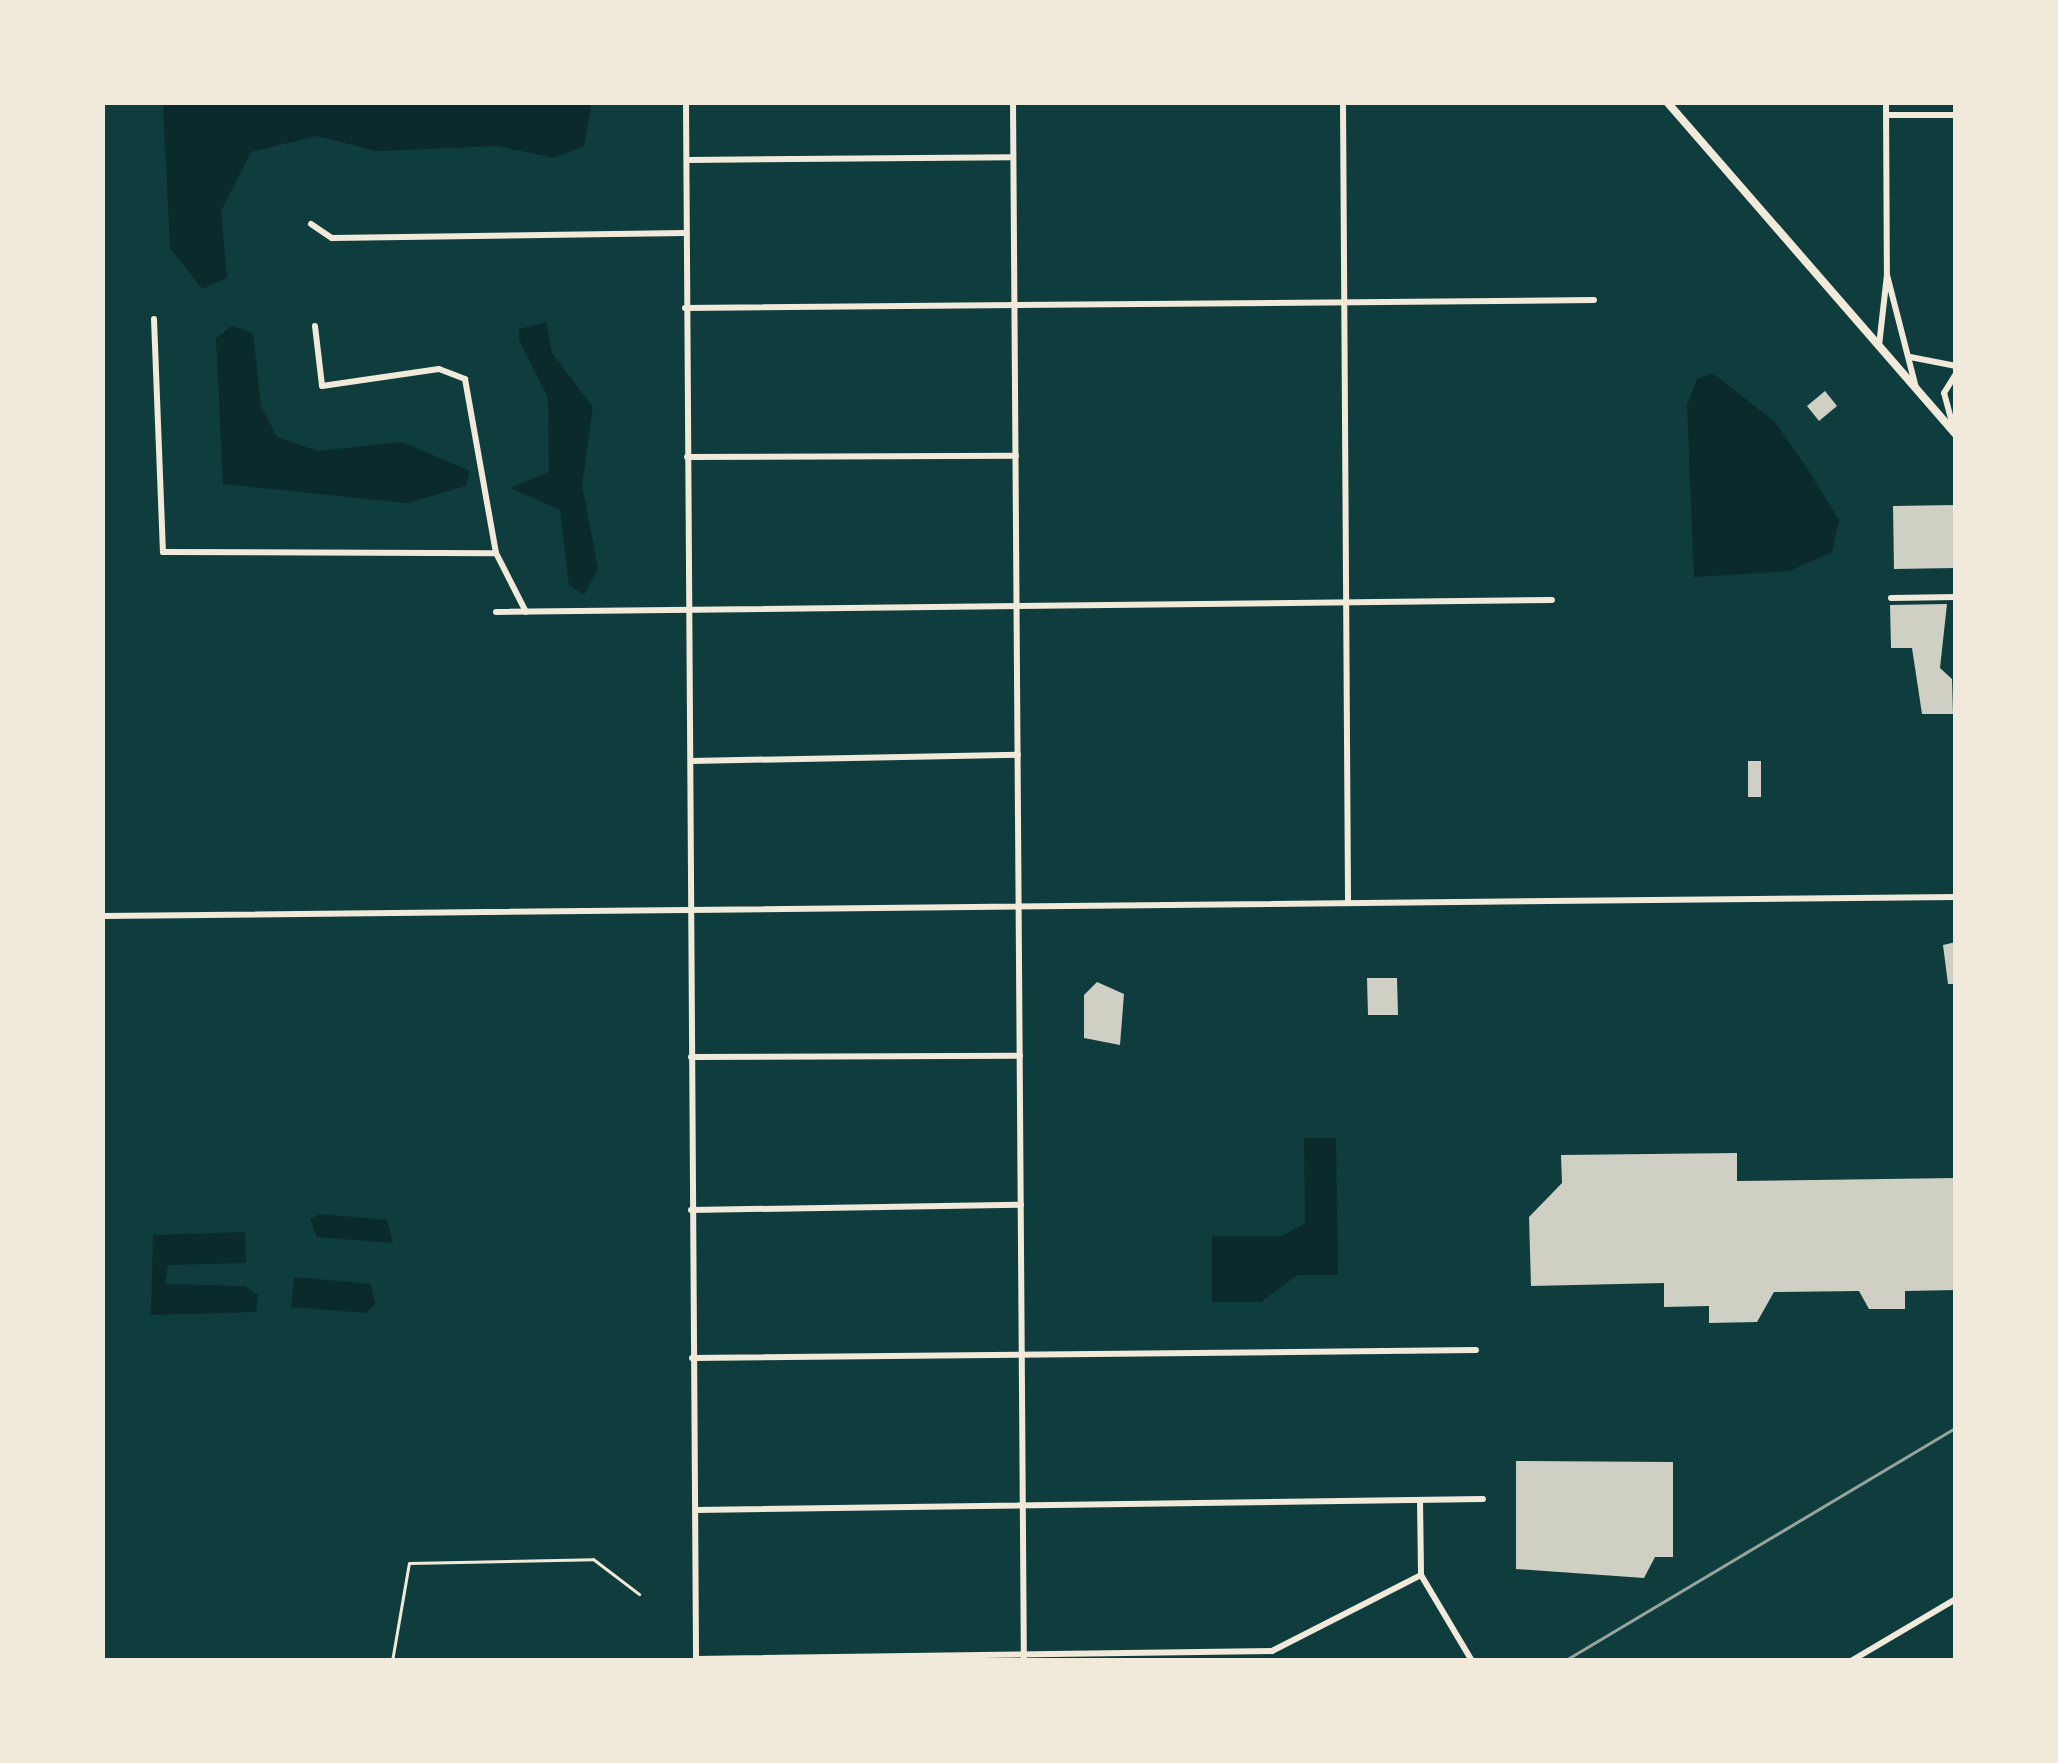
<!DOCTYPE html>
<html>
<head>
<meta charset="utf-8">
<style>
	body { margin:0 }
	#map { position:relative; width:2058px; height:1763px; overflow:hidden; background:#0f3d3e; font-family:Arial,sans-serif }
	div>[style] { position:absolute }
	.water>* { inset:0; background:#0a2a2b }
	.building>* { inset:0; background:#cfcfc3 }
	.service>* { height:3px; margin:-1.5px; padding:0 1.5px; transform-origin:1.5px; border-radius:1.5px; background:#f1e9da }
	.minor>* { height:6px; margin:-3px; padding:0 3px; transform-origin:3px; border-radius:3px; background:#f1e9da }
	.tertiary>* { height:6px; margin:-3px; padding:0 3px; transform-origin:3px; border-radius:3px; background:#f1e9da }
	.secondary>* { height:8px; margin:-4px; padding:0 4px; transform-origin:4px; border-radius:4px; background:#f1e9da }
	.rail>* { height:3px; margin:-1.5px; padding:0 1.5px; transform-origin:1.5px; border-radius:1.5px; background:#97a49c }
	span { translate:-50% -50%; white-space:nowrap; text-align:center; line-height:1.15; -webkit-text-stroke:10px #f1e9da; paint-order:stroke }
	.frame { position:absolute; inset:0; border:105px solid #f1e9da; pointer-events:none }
</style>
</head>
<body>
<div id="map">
	<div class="water">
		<div style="clip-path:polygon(163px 102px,589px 102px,591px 109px,584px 146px,553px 158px,497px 146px,376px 151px,317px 136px,251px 152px,221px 211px,227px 278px,202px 289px,170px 248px)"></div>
		<div style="clip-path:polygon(546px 322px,552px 353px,593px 407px,582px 485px,598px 568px,584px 595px,569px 585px,560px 510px,510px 488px,549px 472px,548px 398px,519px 340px,519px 329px)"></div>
		<div style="clip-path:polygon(232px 326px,253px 333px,261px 406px,277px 437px,318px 451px,402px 442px,470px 471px,466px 486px,407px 503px,223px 484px,216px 338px)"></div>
		<div style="clip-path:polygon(1712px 373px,1774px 421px,1807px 468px,1839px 520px,1832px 552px,1790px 571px,1694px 577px,1687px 406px,1697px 379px)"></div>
		<div style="clip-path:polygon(1304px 1138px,1336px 1138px,1338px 1275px,1297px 1275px,1261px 1302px,1212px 1302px,1212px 1236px,1282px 1236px,1305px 1223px)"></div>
		<div style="clip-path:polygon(320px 1214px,387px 1220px,393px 1243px,317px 1237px,310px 1219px)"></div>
		<div style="clip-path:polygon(245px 1232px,246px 1263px,168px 1265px,165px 1284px,245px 1286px,258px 1295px,256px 1312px,151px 1315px,153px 1235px)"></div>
		<div style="clip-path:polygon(294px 1277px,371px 1284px,375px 1304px,366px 1313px,291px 1307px)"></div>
	</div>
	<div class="building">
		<div style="clip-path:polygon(1825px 391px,1837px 406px,1819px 421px,1807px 406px)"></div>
		<div style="clip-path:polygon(1956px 505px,1956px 568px,1894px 569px,1893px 506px)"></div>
		<div style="clip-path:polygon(1947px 604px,1940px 668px,1952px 679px,1953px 714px,1922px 714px,1912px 648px,1891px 648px,1890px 605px)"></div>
		<div style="clip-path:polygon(1748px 761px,1761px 761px,1761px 797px,1748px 797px)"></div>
		<div style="clip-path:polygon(1956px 942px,1956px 984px,1948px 984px,1943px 945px)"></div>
		<div style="clip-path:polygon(1367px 978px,1397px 978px,1398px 1015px,1368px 1015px)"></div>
		<div style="clip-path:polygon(1097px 982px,1124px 994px,1120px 1045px,1084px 1038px,1084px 995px)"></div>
		<div style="clip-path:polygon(1737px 1153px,1737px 1181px,1956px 1178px,1956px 1290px,1905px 1291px,1905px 1309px,1869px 1309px,1859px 1291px,1774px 1292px,1757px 1322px,1709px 1323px,1709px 1306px,1664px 1307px,1664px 1283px,1531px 1286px,1529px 1217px,1562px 1183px,1561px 1155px)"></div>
		<div style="clip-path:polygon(1516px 1461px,1673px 1462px,1673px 1557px,1655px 1557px,1644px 1578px,1516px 1569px)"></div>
	</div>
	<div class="service">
		<div style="left:392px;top:1661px;width:99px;rotate:-80.2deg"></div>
		<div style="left:409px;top:1563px;width:184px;rotate:-1.2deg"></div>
		<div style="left:593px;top:1559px;width:58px;rotate:37.3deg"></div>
	</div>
	<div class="minor">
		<div style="left:686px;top:102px;width:1559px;rotate:89.63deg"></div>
		<div style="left:1013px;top:102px;width:1559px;rotate:89.6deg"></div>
		<div style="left:1343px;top:102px;width:800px;rotate:89.64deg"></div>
		<div style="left:1886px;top:115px;width:70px"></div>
		<div style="left:687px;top:160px;width:326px;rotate:-0.5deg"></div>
		<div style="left:311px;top:224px;width:25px;rotate:34deg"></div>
		<div style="left:332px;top:238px;width:353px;rotate:-0.8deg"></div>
		<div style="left:685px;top:308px;width:909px;rotate:-0.5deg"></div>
		<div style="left:154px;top:319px;width:233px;rotate:87.8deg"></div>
		<div style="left:163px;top:552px;width:333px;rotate:0.2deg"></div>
		<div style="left:315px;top:326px;width:60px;rotate:83.3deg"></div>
		<div style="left:322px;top:386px;width:118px;rotate:-8.3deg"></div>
		<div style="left:439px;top:369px;width:28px;rotate:21deg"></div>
		<div style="left:465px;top:379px;width:177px;rotate:79.9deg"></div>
		<div style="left:496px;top:553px;width:66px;rotate:63deg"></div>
		<div style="left:1910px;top:357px;width:47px;rotate:11.1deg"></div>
		<div style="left:1954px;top:430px;width:38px;rotate:-105deg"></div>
		<div style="left:1944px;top:393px;width:22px;rotate:-58deg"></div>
		<div style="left:687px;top:457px;width:329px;rotate:-0.2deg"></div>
		<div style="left:1891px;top:598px;width:65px;rotate:-0.9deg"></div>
		<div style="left:496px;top:612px;width:1056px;rotate:-0.65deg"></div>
		<div style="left:691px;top:761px;width:327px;rotate:-1.1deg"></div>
		<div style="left:691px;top:1057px;width:329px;rotate:-0.2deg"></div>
		<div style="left:691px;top:1210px;width:330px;rotate:-0.9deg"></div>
		<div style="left:692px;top:1358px;width:784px;rotate:-0.58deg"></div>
		<div style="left:1420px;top:1500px;width:75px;rotate:89.2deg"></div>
		<div style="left:1421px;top:1575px;width:100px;rotate:59.3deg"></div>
		<div style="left:696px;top:1510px;width:787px;rotate:-0.8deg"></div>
		<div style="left:696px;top:1659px;width:576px;rotate:-0.8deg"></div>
		<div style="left:1272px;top:1651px;width:167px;rotate:-27deg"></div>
	</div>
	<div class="tertiary">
		<div style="left:1886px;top:102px;width:173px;rotate:89.7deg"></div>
		<div style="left:1887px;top:275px;width:117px;rotate:75.6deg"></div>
		<div style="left:1879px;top:346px;width:71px;rotate:-83.6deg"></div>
		<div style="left:102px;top:916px;width:1854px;rotate:-0.59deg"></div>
		<div style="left:1851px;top:1661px;width:122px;rotate:-30.6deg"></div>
	</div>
	<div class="secondary">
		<div style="left:1667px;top:102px;width:440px;rotate:49deg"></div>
	</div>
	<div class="rail">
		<div style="left:1564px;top:1661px;width:457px;rotate:-30.8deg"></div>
	</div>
	<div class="frame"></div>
</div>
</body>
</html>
